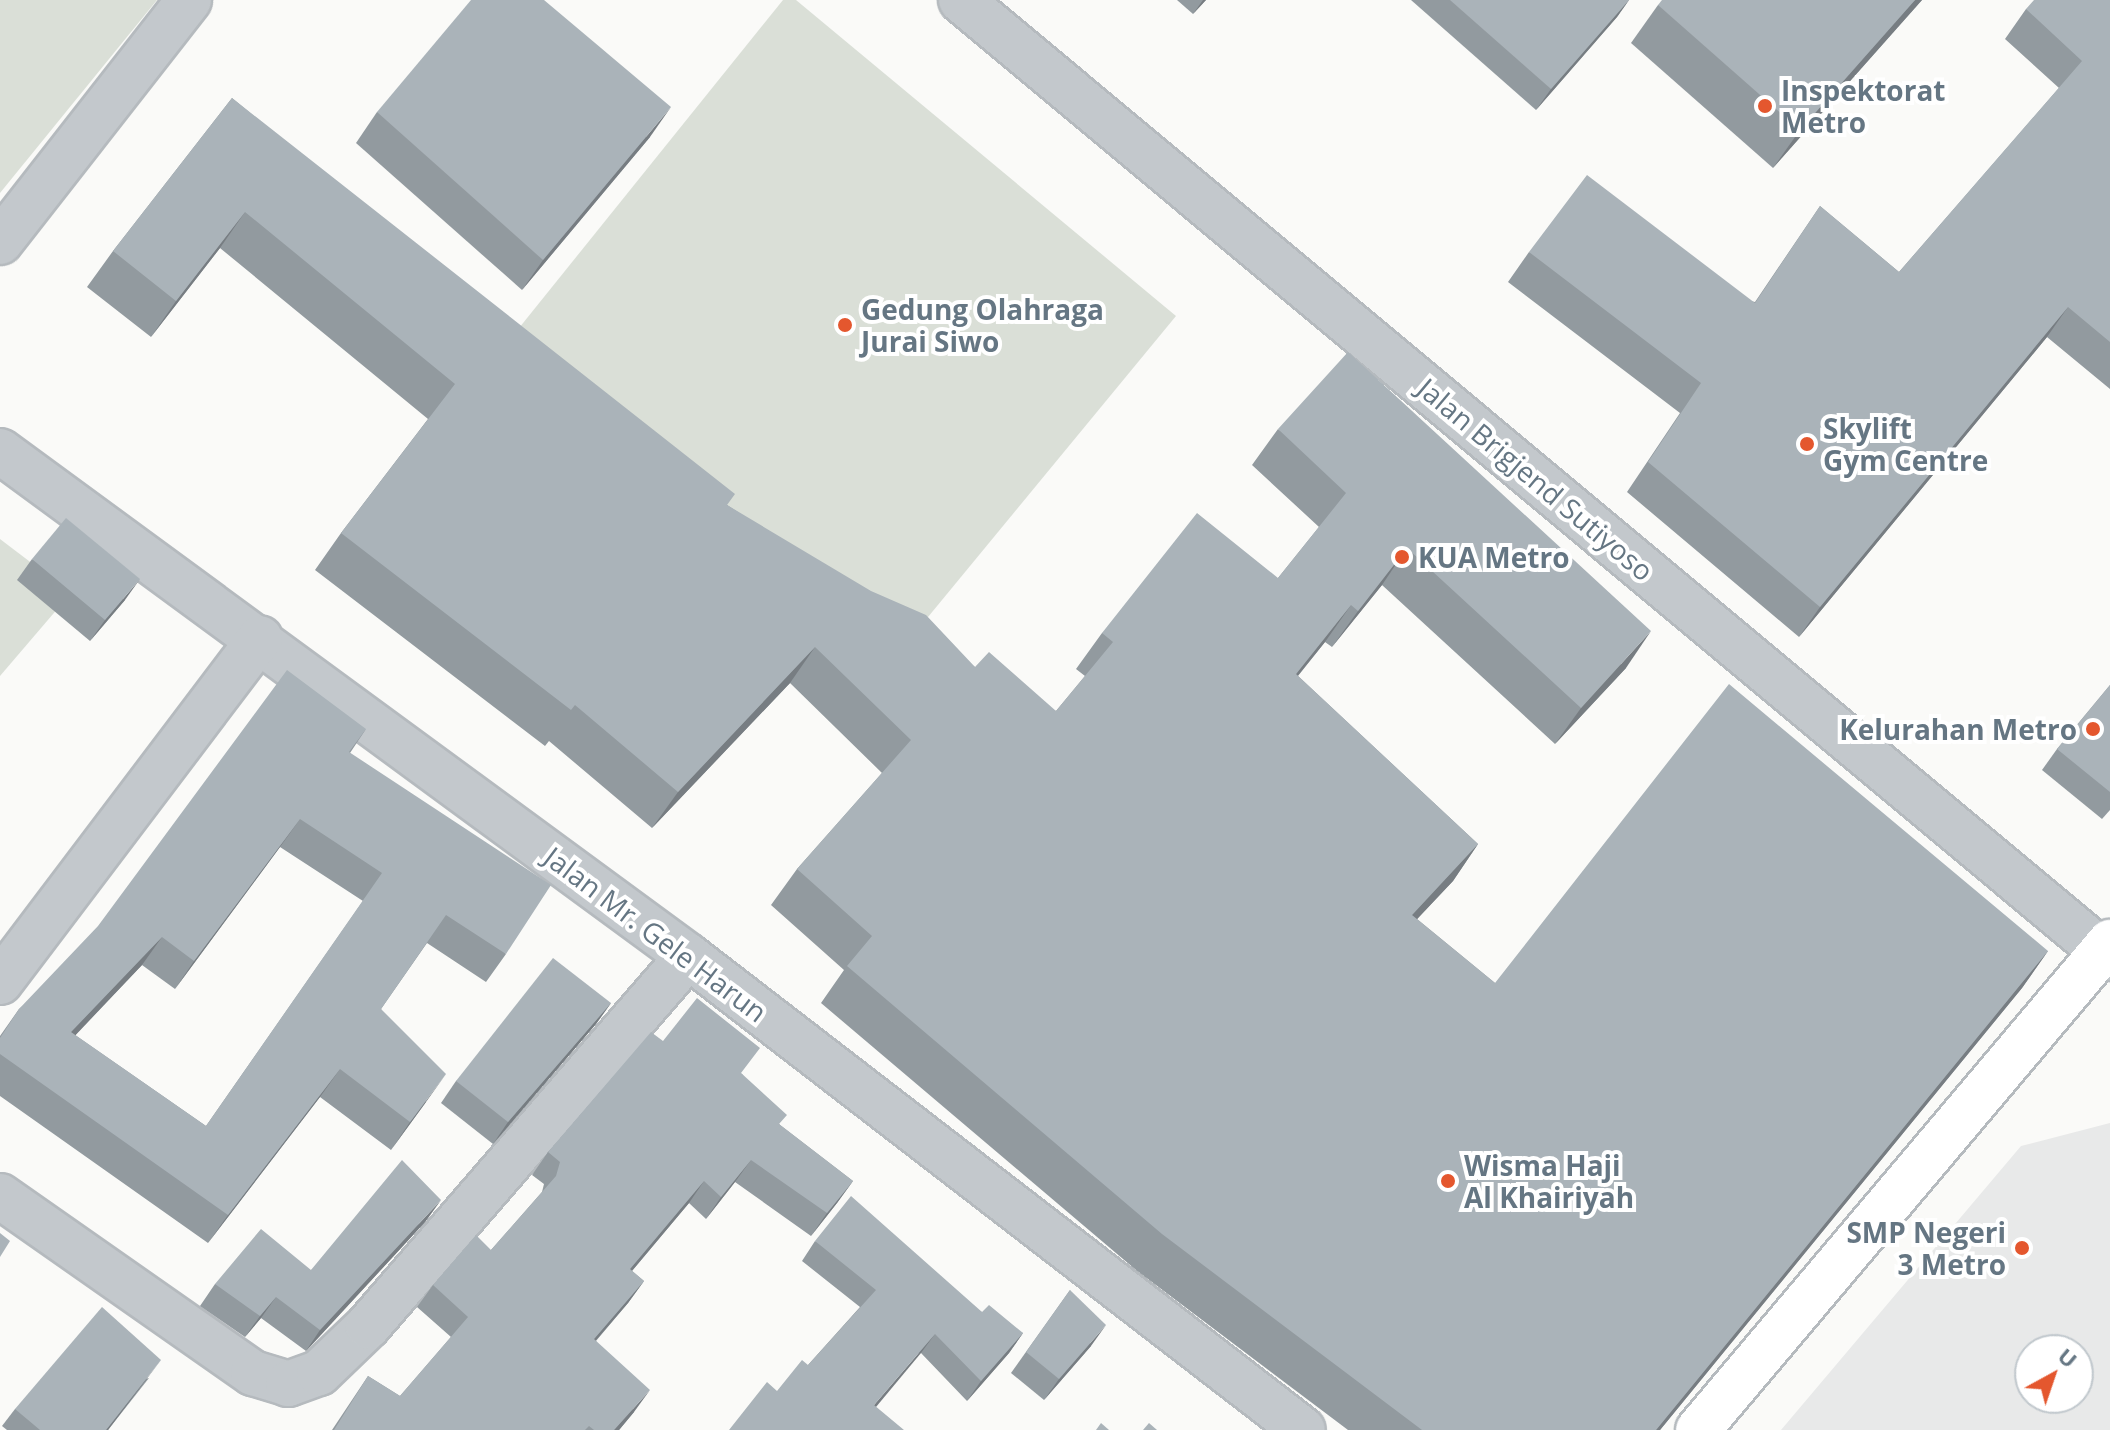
<!DOCTYPE html>
<html>
<head>
<meta charset="utf-8">
<style>
	body { margin:0 }
	#map { position:relative; width:2110px; height:1430px; overflow:hidden; background:#fafaf8; font-family:"Open Sans",sans-serif }
	div>[style] { position:absolute }
	.built>* { inset:0; background:#e8e9e9 }
	.green>* { inset:0; background:#dadfd7 }
	.roads { filter:drop-shadow(2px 0 #b5babe) drop-shadow(-2px 0 #b5babe) drop-shadow(0 2px #b5babe) drop-shadow(0 -2px #b5babe) }
	.minor>* { height:44px; margin:-22px; padding:0 22px; transform-origin:22px; border-radius:22px; background:#c3c8cc }
	.major>* { height:44px; margin:-22px; padding:0 22px; transform-origin:22px; border-radius:22px; background:#fff }
	.wall>* { inset:0; background:#929a9f }
	.shaded-wall>* { inset:0; background:#777d82 }
	.building>* { inset:0; background:#aab3b9 }
	.dots>* { width:22px; height:22px; translate:-50% -50%; box-sizing:border-box; border:4px solid #fff; border-radius:50% }
	span { translate:-50% -50%; white-space:nowrap; text-align:center; line-height:1.15; -webkit-text-stroke:8px #fff; paint-order:stroke }
	.poi-label { font-size:28px; color:#657683; font-weight:700 }
	.left { translate:0 -50%; text-align:left }
	.right { translate:-100% -50%; text-align:right }
	.street-label { font-size:28px; color:#657683 }
	.north { position:absolute; left:2014px; top:1334px; width:80px; height:80px; box-sizing:border-box; background:#fff; border:2px solid #c1c8cd; border-radius:50%; rotate:40deg; font-size:22px; font-weight:700; line-height:32px; text-align:center; color:#657683 }
	.north::after { content:''; display:block; margin:auto; width:28px; height:36px; background:#e4572e; clip-path:polygon(50% 0,100% 100%,50% 72%,0 100%) }
</style>
</head>
<body>
<div id="map">
	<div class="built">
		<div style="clip-path:polygon(evenodd,2110px 1123px,2110px 1430px,1781px 1430px,2021px 1146px,2110px 1123px,2030px 1350px,2078px 1350px,2078px 1398px,2030px 1398px,2030px 1350px)"></div>
	</div>
	<div class="green">
		<div style="clip-path:polygon(0 0,157px 0,0 193px)"></div>
		<div style="clip-path:polygon(783px 0,796px 0,1176px 316px,900px 651px,515px 333px)"></div>
		<div style="clip-path:polygon(0 539px,71px 593px,0 676px)"></div>
	</div>
	<div class="roads">
		<div class="minor">
			<div style="left:961px;top:0;width:1496px;rotate:39.82deg"></div>
			<div style="left:0;top:242px;width:307px;rotate:-52deg"></div>
			<div style="left:0;top:451px;width:853px;rotate:36.28deg"></div>
			<div style="left:688px;top:956px;width:776px;rotate:37.62deg"></div>
			<div style="left:0;top:982px;width:431px;rotate:-52.9deg"></div>
			<div style="left:0;top:1196px;width:309px;rotate:35deg"></div>
			<div style="left:253px;top:1373px;width:37px;rotate:17deg"></div>
			<div style="left:288px;top:1384px;width:33px;rotate:-20deg"></div>
			<div style="left:319px;top:1373px;width:68px;rotate:-43.8deg"></div>
			<div style="left:368px;top:1326px;width:489px;rotate:-49.1deg"></div>
		</div>
		<div class="major">
			<div style="left:1698px;top:1430px;width:639px;rotate:-49.83deg"></div>
		</div>
	</div>
	<div class="wall">
		<div style="clip-path:polygon(1177px 0,1206px 0,1193px 14px)"></div>
		<div style="clip-path:polygon(1411px 0,1629px 0,1617px 17px,1536px 110px)"></div>
		<div style="clip-path:polygon(1922px 0,1773px 168px,1631px 43px,1658px 5px)"></div>
		<div style="clip-path:polygon(2110px 0,2110px 389px,2047px 337px,1799px 637px,1627px 492px,1680px 413px,1508px 282px,1529px 252px,1755px 302px,1820px 206px,1899px 272px,2059px 88px,2005px 39px,2026px 9px)"></div>
		<div style="clip-path:polygon(232px 98px,727px 505px,975px 667px,1056px 711px,1085px 676px,1076px 669px,1102px 633px,1278px 578px,1319px 527px,1252px 465px,1278px 429px,1626px 668px,1555px 744px,1382px 585px,1332px 647px,1325px 642px,1298px 676px,1478px 844px,1453px 881px,1417px 919px,1495px 983px,2048px 951px,2022px 988px,1660px 1430px,1348px 1430px,1136px 1270px,821px 1003px,844px 970px,771px 905px,797px 869px,882px 773px,790px 683px,652px 828px,549px 741px,545px 746px,315px 570px,341px 533px,428px 419px,220px 248px,151px 337px,87px 287px,113px 251px)"></div>
		<div style="clip-path:polygon(377px 112px,650px 137px,522px 290px,356px 143px)"></div>
		<div style="clip-path:polygon(32px 559px,125px 600px,90px 641px,17px 580px)"></div>
		<div style="clip-path:polygon(2110px 685px,2110px 810px,2102px 819px,2042px 770px,2057px 749px)"></div>
		<div style="clip-path:polygon(evenodd,366px 729px,350px 753px,506px 954px,486px 982px,427px 943px,381px 1009px,426px 1102px,391px 1150px,320px 1097px,208px 1243px,0 1096px,0 1036px,19px 1009px,366px 729px,280px 847px,363px 901px,206px 1126px,75px 1035px,142px 965px,175px 989px,280px 847px)"></div>
		<div style="clip-path:polygon(611px 1003px,596px 1024px,493px 1144px,441px 1103px,456px 1081px)"></div>
		<div style="clip-path:polygon(663px 1041px,742px 1074px,780px 1125px,853px 1181px,837px 1203px,811px 1236px,735px 1182px,706px 1219px,689px 1203px,632px 1271px,644px 1281px,628px 1303px,596px 1341px,634px 1412px,619px 1430px,332px 1430px,368px 1376px,400px 1396px,451px 1337px,417px 1307px,433px 1285px,491px 1250px,542px 1192px,544px 1184px,532px 1175px,548px 1152px)"></div>
		<div style="clip-path:polygon(426px 1221px,306px 1351px,261px 1318px,245px 1337px,200px 1306px,215px 1284px,311px 1270px)"></div>
		<div style="clip-path:polygon(815px 1241px,982px 1312px,1023px 1333px,1009px 1353px,967px 1401px,921px 1353px,808px 1365px,860px 1307px,802px 1261px)"></div>
		<div style="clip-path:polygon(1070px 1290px,1091px 1346px,1044px 1400px,1011px 1373px)"></div>
		<div style="clip-path:polygon(149px 1378px,108px 1430px,7px 1430px,2px 1426px,15px 1409px)"></div>
	</div>
	<div class="shaded-wall">
		<div style="clip-path:polygon(1203px 0,1206px 0,1193px 14px)"></div>
		<div style="clip-path:polygon(1629px 0,1617px 17px,1536px 110px,1551px 89px)"></div>
		<div style="clip-path:polygon(1915px 0,1922px 0,1773px 168px,1800px 130px)"></div>
		<div style="clip-path:polygon(671px 107px,650px 137px,522px 290px,543px 260px)"></div>
		<div style="clip-path:polygon(245px 212px,220px 248px,151px 337px,176px 301px)"></div>
		<div style="clip-path:polygon(2068px 307px,2047px 337px,1799px 637px,1820px 607px)"></div>
		<div style="clip-path:polygon(1407px 548px,1382px 585px,1332px 647px,1358px 611px)"></div>
		<div style="clip-path:polygon(140px 579px,125px 600px,90px 641px,105px 620px)"></div>
		<div style="clip-path:polygon(1351px 605px,1325px 642px,1270px 710px,1296px 674px)"></div>
		<div style="clip-path:polygon(1651px 631px,1626px 668px,1555px 744px,1581px 708px)"></div>
		<div style="clip-path:polygon(815px 647px,790px 683px,652px 828px,678px 792px)"></div>
		<div style="clip-path:polygon(300px 819px,280px 847px,175px 989px,194px 961px)"></div>
		<div style="clip-path:polygon(1478px 844px,1453px 881px,1387px 951px,1412px 915px)"></div>
		<div style="clip-path:polygon(162px 937px,142px 965px,52px 1060px,71px 1032px)"></div>
		<div style="clip-path:polygon(2048px 951px,2022px 988px,1660px 1430px,1656px 1430px)"></div>
		<div style="clip-path:polygon(611px 1003px,596px 1024px,493px 1144px,508px 1122px)"></div>
		<div style="clip-path:polygon(340px 1069px,320px 1097px,208px 1243px,228px 1215px)"></div>
		<div style="clip-path:polygon(446px 1074px,426px 1102px,391px 1150px,410px 1122px)"></div>
		<div style="clip-path:polygon(751px 1160px,735px 1182px,706px 1219px,721px 1197px)"></div>
		<div style="clip-path:polygon(704px 1181px,689px 1203px,615px 1291px,630px 1269px)"></div>
		<div style="clip-path:polygon(853px 1181px,837px 1203px,811px 1236px,827px 1213px)"></div>
		<div style="clip-path:polygon(441px 1200px,426px 1221px,306px 1351px,320px 1330px)"></div>
		<div style="clip-path:polygon(644px 1281px,628px 1303px,578px 1361px,594px 1339px)"></div>
		<div style="clip-path:polygon(276px 1297px,261px 1318px,245px 1337px,260px 1316px)"></div>
		<div style="clip-path:polygon(1106px 1325px,1091px 1346px,1044px 1400px,1059px 1379px)"></div>
		<div style="clip-path:polygon(1023px 1333px,1009px 1353px,967px 1401px,981px 1381px)"></div>
		<div style="clip-path:polygon(935px 1334px,921px 1353px,861px 1425px,874px 1405px)"></div>
		<div style="clip-path:polygon(161px 1360px,108px 1430px,106px 1430px)"></div>
		<div style="clip-path:polygon(650px 1390px,634px 1412px,619px 1430px,614px 1430px)"></div>
	</div>
	<div class="building">
		<div style="clip-path:polygon(471px 0,544px 0,671px 107px,543px 260px,377px 112px)"></div>
		<div style="clip-path:polygon(1450px 0,1629px 0,1551px 89px)"></div>
		<div style="clip-path:polygon(1662px 0,1915px 0,1800px 130px,1658px 5px)"></div>
		<div style="clip-path:polygon(2034px 0,2110px 0,2110px 342px,2068px 307px,1820px 607px,1648px 462px,1701px 383px,1529px 252px,1587px 175px,1755px 303px,1820px 206px,1899px 272px,2082px 61px,2026px 9px)"></div>
		<div style="clip-path:polygon(232px 98px,735px 494px,727px 505px,871px 591px,926px 615px,975px 667px,989px 652px,1056px 711px,1113px 642px,1102px 633px,1197px 513px,1278px 578px,1346px 493px,1278px 429px,1348px 352px,1651px 631px,1581px 708px,1407px 548px,1358px 611px,1351px 605px,1296px 674px,1478px 844px,1412px 915px,1495px 983px,1729px 684px,2048px 951px,1656px 1430px,1422px 1430px,1162px 1234px,847px 966px,872px 936px,797px 869px,911px 740px,815px 647px,678px 792px,575px 705px,571px 710px,341px 533px,455px 384px,245px 212px,176px 301px,113px 251px)"></div>
		<div style="clip-path:polygon(66px 518px,140px 579px,105px 620px,32px 559px)"></div>
		<div style="clip-path:polygon(evenodd,287px 670px,366px 729px,349px 752px,551px 885px,506px 954px,446px 915px,381px 1009px,446px 1074px,410px 1122px,340px 1069px,228px 1215px,0 1054px,0 1038px,19px 1009px,98px 926px,287px 670px,300px 819px,382px 873px,206px 1126px,71px 1032px,162px 937px,194px 961px,300px 819px)"></div>
		<div style="clip-path:polygon(2110px 685px,2110px 792px,2057px 749px)"></div>
		<div style="clip-path:polygon(553px 958px,611px 1003px,508px 1122px,456px 1081px)"></div>
		<div style="clip-path:polygon(697px 998px,760px 1048px,741px 1073px,787px 1115px,779px 1124px,853px 1181px,827px 1213px,751px 1160px,721px 1197px,704px 1181px,630px 1269px,644px 1281px,594px 1339px,650px 1390px,614px 1430px,594px 1430px,589px 1426px,585px 1430px,334px 1430px,368px 1376px,400px 1396px,468px 1317px,433px 1285px,476px 1235px,491px 1250px,556px 1176px,560px 1162px,548px 1152px,651px 1032px,663px 1041px)"></div>
		<div style="clip-path:polygon(402px 1160px,441px 1200px,320px 1330px,276px 1297px,260px 1316px,215px 1284px,261px 1229px,311px 1270px)"></div>
		<div style="clip-path:polygon(851px 1196px,982px 1312px,989px 1305px,1023px 1333px,981px 1381px,935px 1334px,874px 1405px,904px 1430px,729px 1430px,767px 1382px,777px 1391px,802px 1360px,808px 1365px,876px 1290px,815px 1241px)"></div>
		<div style="clip-path:polygon(0 1233px,10px 1241px,0 1257px)"></div>
		<div style="clip-path:polygon(1070px 1290px,1106px 1325px,1059px 1379px,1026px 1352px)"></div>
		<div style="clip-path:polygon(102px 1307px,161px 1360px,106px 1430px,40px 1430px,15px 1409px)"></div>
		<div style="clip-path:polygon(1101px 1423px,1109px 1430px,1096px 1430px)"></div>
		<div style="clip-path:polygon(1149px 1423px,1157px 1430px,1143px 1430px)"></div>
	</div>
	<div class="dots">
		<div style="left:1765px;top:106px;background:#e4572e"></div>
		<div style="left:845px;top:325px;background:#e4572e"></div>
		<div style="left:1807px;top:444px;background:#e4572e"></div>
		<div style="left:1402px;top:557px;background:#e4572e"></div>
		<div style="left:2093px;top:729px;background:#e4572e"></div>
		<div style="left:1448px;top:1181px;background:#e4572e"></div>
		<div style="left:2022px;top:1248px;background:#e4572e"></div>
	</div>
	<div class="poi-label">
		<span class="left" style="left:1781px;top:106px">Inspektorat<br>Metro</span>
		<span class="left" style="left:861px;top:325px">Gedung Olahraga<br>Jurai Siwo</span>
		<span class="left" style="left:1823px;top:444px">Skylift<br>Gym Centre</span>
		<span class="left" style="left:1418px;top:557px">KUA Metro</span>
		<span class="right" style="left:2077px;top:729px">Kelurahan Metro</span>
		<span class="left" style="left:1464px;top:1181px">Wisma Haji<br>Al Khairiyah</span>
		<span class="right" style="left:2006px;top:1248px">SMP Negeri<br>3 Metro</span>
	</div>
	<div class="street-label">
		<span style="left:1536px;top:479px;rotate:40deg">Jalan Brigjend Sutiyoso</span>
		<span style="left:656px;top:934px;rotate:37deg">Jalan Mr. Gele Harun</span>
	</div>
	<div class="north">U</div>
</div>
</body>
</html>
